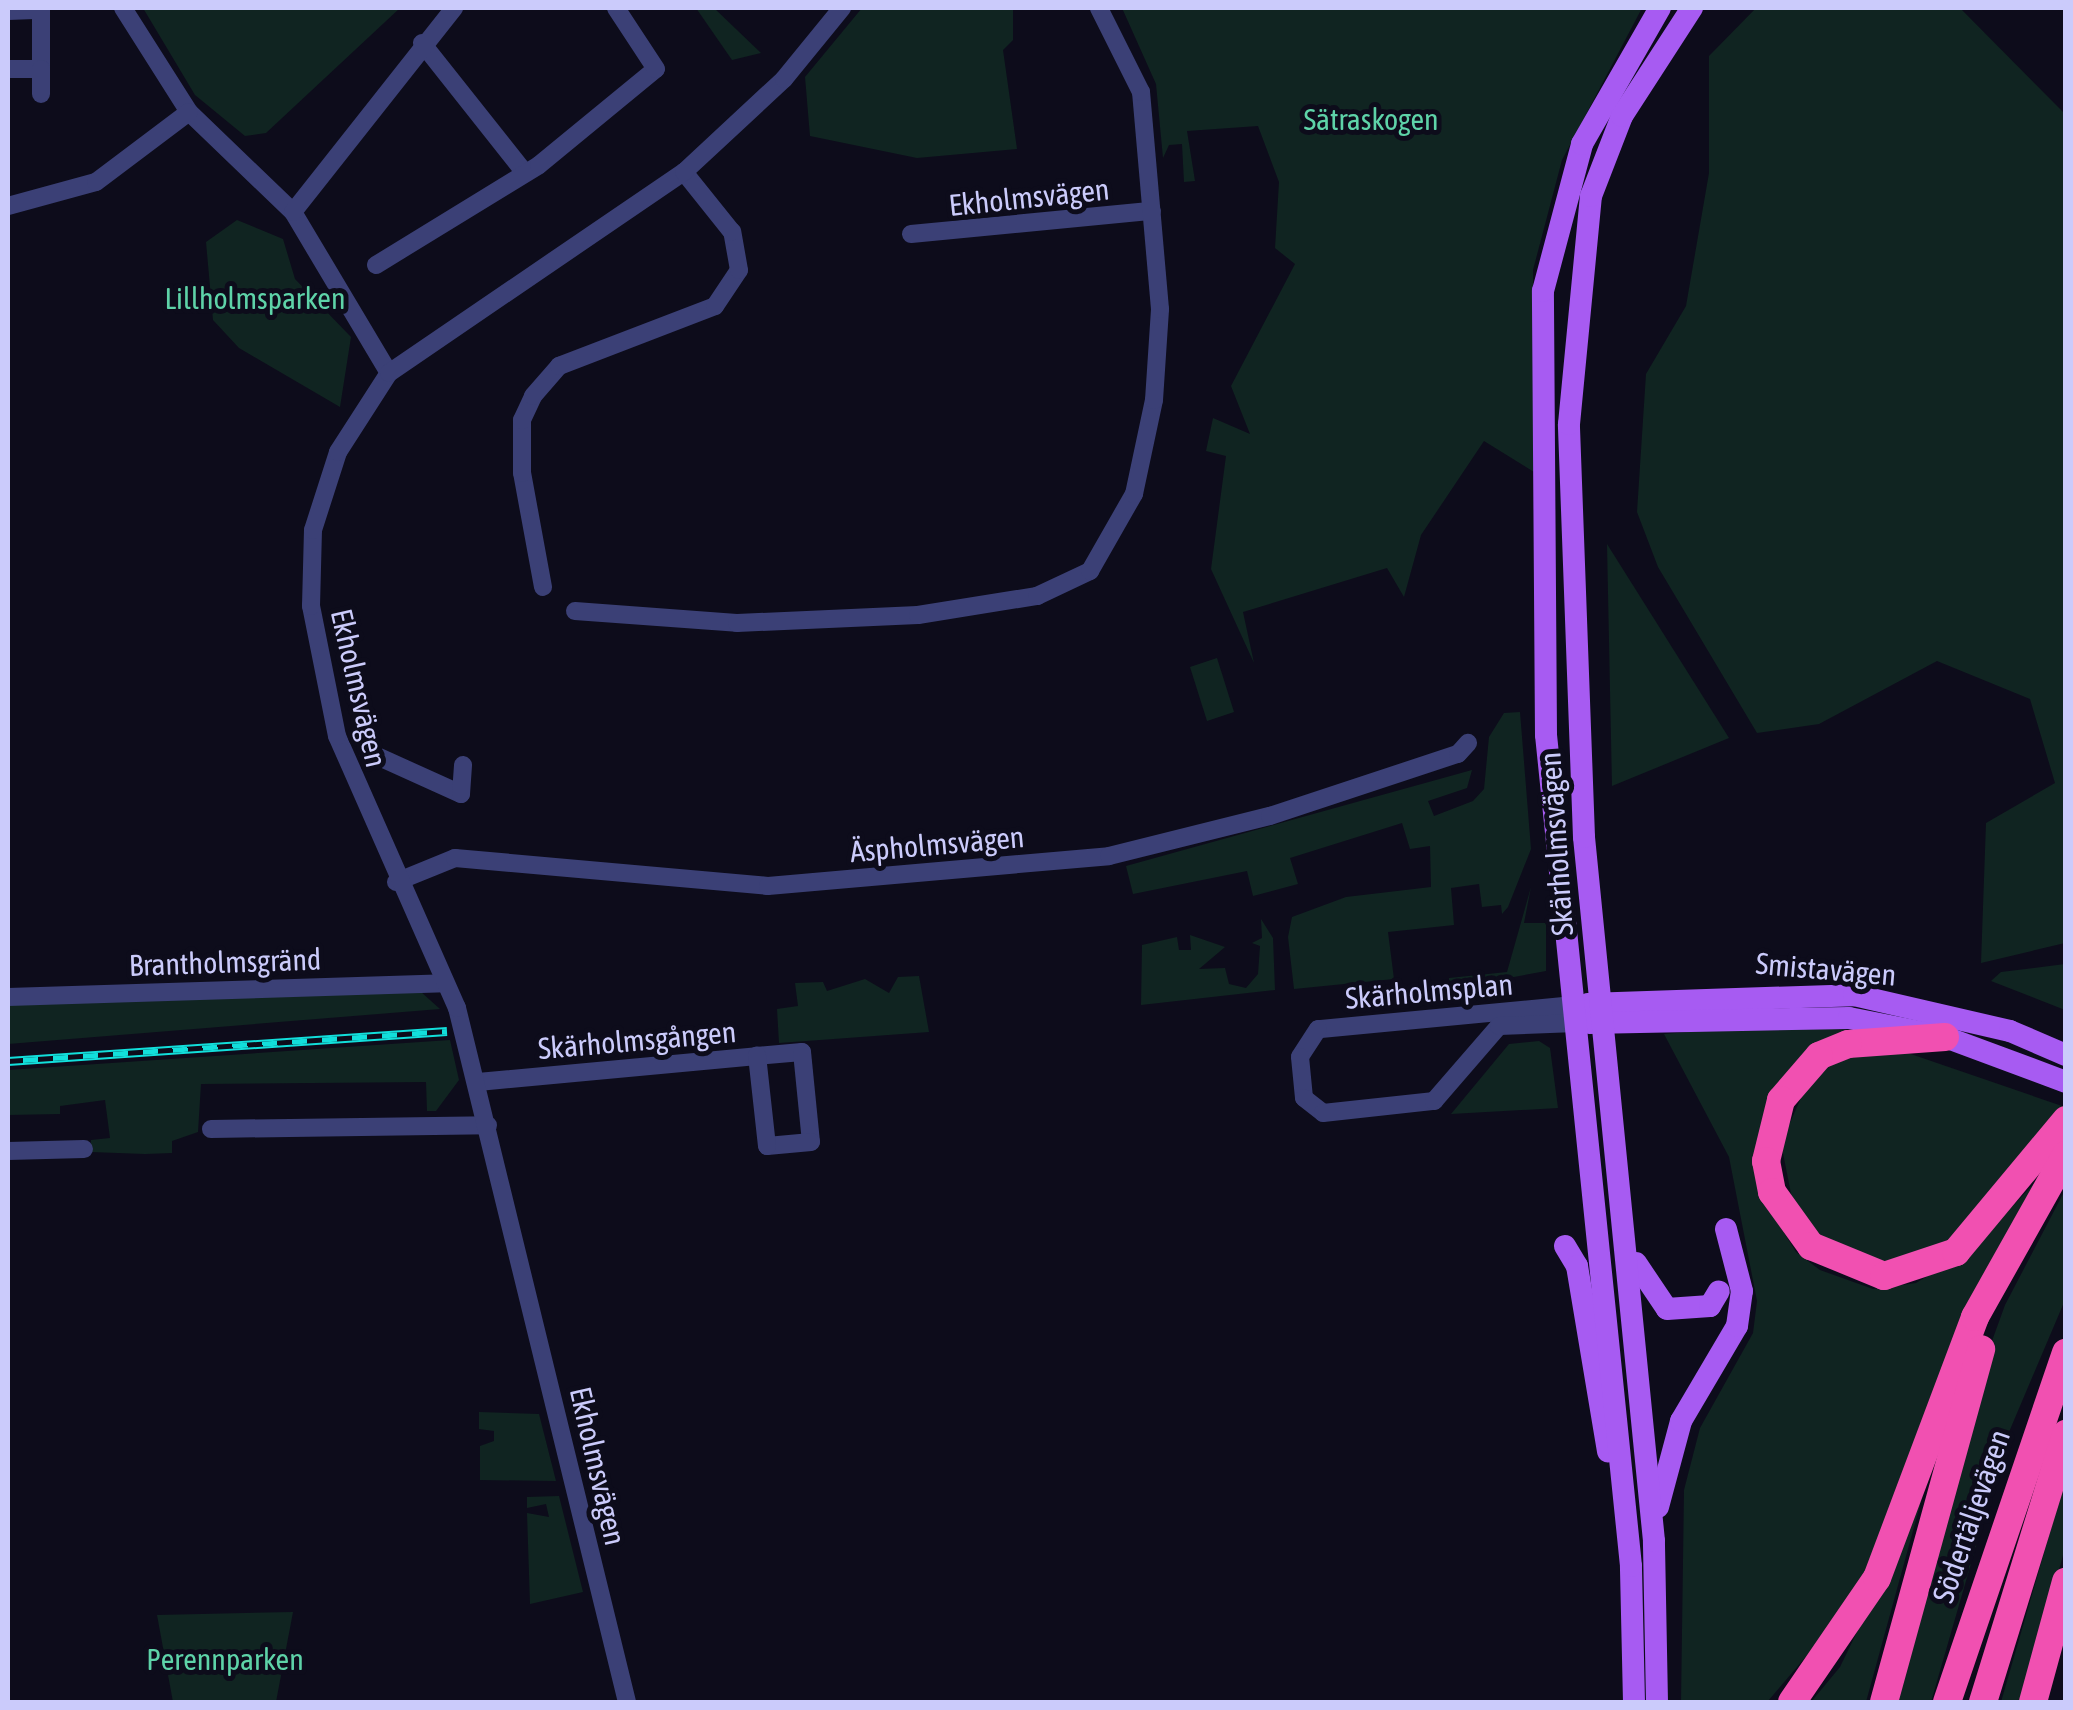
<!DOCTYPE html>
<html>
<head>
<meta charset="utf-8">
<style>
	body { margin:0 }
	#map { position:relative; width:2073px; height:1710px; overflow:hidden; background:#0d0c1b; font-family:"Asap Condensed",sans-serif }
	div>[style] { position:absolute }
	.green>* { inset:0; background:#102421 }
	.minor>* { height:18px; margin:-9px; padding:0 9px; transform-origin:9px; border-radius:9px; background:#3b4076 }
	.major>* { height:22px; margin:-11px; padding:0 11px; transform-origin:11px; border-radius:11px; background:#a75bf2 }
	.highway>* { height:28px; margin:-14px; padding:0 14px; transform-origin:14px; border-radius:14px; background:#f150b1 }
	.rail>* { height:9px; margin-top:-4.5px; transform-origin:0; background:repeating-linear-gradient(90deg,#0d0c1b 0 15px,#12dfdb 0 30px); box-sizing:border-box; border-block:2px solid #12dfdb }
	span { translate:-50% -50%; white-space:nowrap; text-align:center; line-height:1.15; -webkit-text-stroke:10px #0d0c1b; paint-order:stroke }
	.park-label { font-size:30px; color:#5ed3a8 }
	.street-label { font-size:30px; color:#cbcbfb }
	.frame { position:absolute; inset:0; border:10px solid #cbcbfb; pointer-events:none }
</style>
</head>
<body>
<div id="map">
	<div class="green">
		<div style="clip-path:polygon(143px 8px,400px 8px,266px 133px,245px 136px,195px 95px)"></div>
		<div style="clip-path:polygon(696px 8px,714px 8px,761px 53px,732px 60px)"></div>
		<div style="clip-path:polygon(862px 8px,1023px 8px,1013px 10px,1013px 40px,1003px 50px,1017px 149px,917px 158px,810px 136px,805px 77px)"></div>
		<div style="clip-path:polygon(1642px 8px,1562px 160px,1533px 270px,1534px 472px,1484px 441px,1421px 535px,1404px 597px,1387px 568px,1243px 612px,1254px 663px,1211px 569px,1226px 456px,1206px 451px,1213px 418px,1250px 434px,1231px 386px,1295px 264px,1275px 248px,1279px 182px,1258px 126px,1187px 131px,1195px 181px,1184px 182px,1182px 144px,1169px 145px,1163px 158px,1156px 84px,1122px 8px)"></div>
		<div style="clip-path:polygon(1756px 8px,1960px 8px,2065px 114px,2065px 943px,1981px 963px,1986px 823px,2055px 783px,2030px 699px,1937px 661px,1819px 724px,1757px 733px,1658px 567px,1637px 512px,1646px 374px,1686px 306px,1709px 173px,1709px 56px)"></div>
		<div style="clip-path:polygon(237px 220px,283px 239px,295px 279px,351px 337px,340px 407px,239px 348px,213px 320px,206px 242px)"></div>
		<div style="clip-path:polygon(1607px 544px,1729px 738px,1612px 786px)"></div>
		<div style="clip-path:polygon(1217px 658px,1234px 712px,1207px 721px,1190px 667px)"></div>
		<div style="clip-path:polygon(1520px 712px,1531px 849px,1508px 907px,1502px 914px,1501px 905px,1482px 907px,1479px 884px,1451px 888px,1454px 925px,1388px 932px,1394px 979px,1294px 989px,1288px 937px,1292px 917px,1346px 897px,1431px 887px,1430px 846px,1410px 849px,1402px 823px,1290px 858px,1298px 884px,1253px 896px,1247px 871px,1133px 894px,1126px 866px,1472px 770px,1467px 788px,1428px 801px,1434px 816px,1473px 801px,1484px 789px,1489px 737px,1504px 713px)"></div>
		<div style="clip-path:polygon(1531px 887px,1524px 923px,1546px 923px,1546px 971px,1449px 989px,1449px 978px,1507px 972px)"></div>
		<div style="clip-path:polygon(1261px 919px,1273px 938px,1275px 990px,1141px 1005px,1142px 945px,1177px 937px,1179px 950px,1191px 950px,1190px 935px,1225px 947px,1199px 969px,1225px 968px,1229px 984px,1246px 988px,1258px 974px,1260px 946px,1252px 943px,1262px 938px)"></div>
		<div style="clip-path:polygon(2065px 964px,2065px 1010px,1991px 981px,2001px 972px)"></div>
		<div style="clip-path:polygon(919px 976px,929px 1032px,779px 1043px,777px 1009px,798px 1006px,795px 983px,823px 982px,827px 991px,865px 979px,889px 993px,898px 977px)"></div>
		<div style="clip-path:polygon(421px 992px,440px 1009px,8px 1044px,8px 1004px)"></div>
		<div style="clip-path:polygon(1772px 1025px,1848px 1030px,1793px 1068px,1765px 1202px,1796px 1252px,1820px 1270px,1873px 1289px,1916px 1283px,1972px 1249px,2042px 1175px,1862px 1591px,1768px 1701px,1681px 1702px,1684px 1490px,1700px 1428px,1753px 1333px,1757px 1301px,1729px 1157px,1664px 1034px)"></div>
		<div style="clip-path:polygon(450px 1040px,459px 1080px,436px 1111px,427px 1111px,426px 1082px,201px 1084px,198px 1132px,172px 1141px,172px 1153px,145px 1154px,91px 1152px,91px 1140px,110px 1138px,105px 1100px,60px 1106px,60px 1114px,8px 1115px,8px 1070px)"></div>
		<div style="clip-path:polygon(1539px 1041px,1550px 1048px,1558px 1108px,1451px 1114px,1509px 1044px)"></div>
		<div style="clip-path:polygon(1902px 1051px,2065px 1107px,1976px 1218px,1943px 1245px,1878px 1266px,1835px 1252px,1795px 1214px,1781px 1143px,1809px 1080px,1845px 1052px)"></div>
		<div style="clip-path:polygon(2065px 1190px,2065px 1300px,2009px 1432px,1931px 1702px,1892px 1702px,1967px 1410px,2005px 1305px)"></div>
		<div style="clip-path:polygon(479px 1412px,539px 1414px,556px 1481px,480px 1480px,480px 1446px,494px 1441px,494px 1431px,479px 1429px)"></div>
		<div style="clip-path:polygon(2065px 1480px,2065px 1548px,2023px 1702px,2001px 1702px)"></div>
		<div style="clip-path:polygon(559px 1496px,583px 1592px,530px 1604px,527px 1513px,549px 1517px,546px 1504px,527px 1508px,527px 1497px)"></div>
		<div style="clip-path:polygon(1922px 1498px,1866px 1702px,1811px 1702px,1840px 1667px)"></div>
		<div style="clip-path:polygon(293px 1612px,276px 1702px,173px 1702px,157px 1615px)"></div>
	</div>
	<div class="minor">
		<div style="left:123px;top:8px;width:123px;rotate:57.6deg"></div>
		<div style="left:189px;top:112px;width:144px;rotate:43.9deg"></div>
		<div style="left:293px;top:212px;width:187px;rotate:59.2deg"></div>
		<div style="left:8px;top:11px;width:33px;rotate:-2deg"></div>
		<div style="left:41px;top:10px;width:59px;rotate:90deg"></div>
		<div style="left:41px;top:69px;width:33px;rotate:180deg"></div>
		<div style="left:422px;top:43px;width:159px;rotate:51.6deg"></div>
		<div style="left:41px;top:69px;width:25px;rotate:90deg"></div>
		<div style="left:8px;top:206px;width:91px;rotate:-15.3deg"></div>
		<div style="left:96px;top:182px;width:116px;rotate:-37deg"></div>
		<div style="left:293px;top:212px;width:260px;rotate:-51.7deg"></div>
		<div style="left:911px;top:234px;width:242px;rotate:-5.5deg"></div>
		<div style="left:376px;top:265px;width:191px;rotate:-31.5deg"></div>
		<div style="left:539px;top:165px;width:151px;rotate:-39.4deg"></div>
		<div style="left:656px;top:69px;width:73px;rotate:-123.3deg"></div>
		<div style="left:543px;top:587px;width:116px;rotate:-100.4deg"></div>
		<div style="left:522px;top:473px;width:53px;rotate:-90deg"></div>
		<div style="left:522px;top:420px;width:26px;rotate:-65deg"></div>
		<div style="left:533px;top:396px;width:40px;rotate:-49deg"></div>
		<div style="left:559px;top:366px;width:167px;rotate:-21deg"></div>
		<div style="left:715px;top:306px;width:43px;rotate:-56.3deg"></div>
		<div style="left:739px;top:270px;width:39px;rotate:-100deg"></div>
		<div style="left:732px;top:232px;width:77px;rotate:-128.7deg"></div>
		<div style="left:575px;top:611px;width:162px;rotate:4.2deg"></div>
		<div style="left:737px;top:623px;width:181px;rotate:-2.5deg"></div>
		<div style="left:918px;top:615px;width:121px;rotate:-9.1deg"></div>
		<div style="left:1037px;top:596px;width:59px;rotate:-25.3deg"></div>
		<div style="left:1090px;top:571px;width:89px;rotate:-60.3deg"></div>
		<div style="left:1134px;top:494px;width:96px;rotate:-78deg"></div>
		<div style="left:1154px;top:400px;width:91px;rotate:-86.2deg"></div>
		<div style="left:1160px;top:309px;width:218px;rotate:-95deg"></div>
		<div style="left:1141px;top:92px;width:94px;rotate:-116.6deg"></div>
		<div style="left:368px;top:752px;width:102px;rotate:24.3deg"></div>
		<div style="left:461px;top:794px;width:29px;rotate:-86deg"></div>
		<div style="left:396px;top:882px;width:64px;rotate:-22.1deg"></div>
		<div style="left:455px;top:858px;width:314px;rotate:5.1deg"></div>
		<div style="left:768px;top:886px;width:342px;rotate:-5deg"></div>
		<div style="left:1109px;top:856px;width:166px;rotate:-14deg"></div>
		<div style="left:1270px;top:816px;width:198px;rotate:-18.3deg"></div>
		<div style="left:1458px;top:754px;width:15px;rotate:-48deg"></div>
		<div style="left:8px;top:997px;width:437px;rotate:-1.8deg"></div>
		<div style="left:1574px;top:1005px;width:257px;rotate:174.6deg"></div>
		<div style="left:1318px;top:1029px;width:33px;rotate:123deg"></div>
		<div style="left:1300px;top:1057px;width:41px;rotate:84.4deg"></div>
		<div style="left:1304px;top:1098px;width:24px;rotate:38deg"></div>
		<div style="left:1323px;top:1113px;width:112px;rotate:-6.2deg"></div>
		<div style="left:1434px;top:1101px;width:99px;rotate:-49.1deg"></div>
		<div style="left:1499px;top:1026px;width:77px;rotate:-2.2deg"></div>
		<div style="left:478px;top:1082px;width:280px;rotate:-5.3deg"></div>
		<div style="left:757px;top:1056px;width:45px;rotate:-5.1deg"></div>
		<div style="left:802px;top:1052px;width:90px;rotate:84.3deg"></div>
		<div style="left:811px;top:1142px;width:44px;rotate:174.8deg"></div>
		<div style="left:767px;top:1146px;width:91px;rotate:-96.3deg"></div>
		<div style="left:211px;top:1129px;width:277px;rotate:-0.8deg"></div>
		<div style="left:8px;top:1151px;width:76px;rotate:-1.5deg"></div>
		<div style="left:627px;top:1702px;width:715px;rotate:-103.76deg"></div>
		<div style="left:457px;top:1008px;width:297px;rotate:-113.8deg"></div>
		<div style="left:337px;top:736px;width:133px;rotate:-101.3deg"></div>
		<div style="left:311px;top:606px;width:76px;rotate:-88.5deg"></div>
		<div style="left:313px;top:530px;width:82px;rotate:-72.2deg"></div>
		<div style="left:338px;top:452px;width:94px;rotate:-57.2deg"></div>
		<div style="left:389px;top:373px;width:357px;rotate:-34.3deg"></div>
		<div style="left:684px;top:172px;width:137px;rotate:-42.9deg"></div>
		<div style="left:784px;top:79px;width:92px;rotate:-50.8deg"></div>
	</div>
	<div class="major">
		<div style="left:1588px;top:1004px;width:266px;rotate:-1.9deg"></div>
		<div style="left:1854px;top:995px;width:160px;rotate:13deg"></div>
		<div style="left:2010px;top:1031px;width:61px;rotate:23.2deg"></div>
		<div style="left:1589px;top:1023px;width:260px;rotate:-1.1deg"></div>
		<div style="left:1849px;top:1018px;width:98px;rotate:11.2deg"></div>
		<div style="left:1945px;top:1037px;width:129px;rotate:20.4deg"></div>
		<div style="left:1565px;top:1246px;width:23px;rotate:59deg"></div>
		<div style="left:1577px;top:1266px;width:188px;rotate:80.5deg"></div>
		<div style="left:1636px;top:1263px;width:55px;rotate:56deg"></div>
		<div style="left:1667px;top:1309px;width:43px;rotate:-4deg"></div>
		<div style="left:1710px;top:1306px;width:17px;rotate:-59deg"></div>
		<div style="left:1658px;top:1507px;width:89px;rotate:-75deg"></div>
		<div style="left:1681px;top:1421px;width:110px;rotate:-59.5deg"></div>
		<div style="left:1737px;top:1326px;width:35px;rotate:-82deg"></div>
		<div style="left:1742px;top:1291px;width:64px;rotate:-104.5deg"></div>
		<div style="left:1634px;top:1702px;width:136px;rotate:-91.3deg"></div>
		<div style="left:1631px;top:1566px;width:835px;rotate:-95.84deg"></div>
		<div style="left:1546px;top:735px;width:444px;rotate:-90.4deg"></div>
		<div style="left:1543px;top:291px;width:152px;rotate:-75.1deg"></div>
		<div style="left:1582px;top:144px;width:157px;rotate:-60.2deg"></div>
		<div style="left:1657px;top:1702px;width:161px;rotate:-91.1deg"></div>
		<div style="left:1654px;top:1541px;width:707px;rotate:-95.68deg"></div>
		<div style="left:1584px;top:837px;width:413px;rotate:-92.1deg"></div>
		<div style="left:1569px;top:424px;width:229px;rotate:-84.5deg"></div>
		<div style="left:1591px;top:196px;width:86px;rotate:-68.8deg"></div>
		<div style="left:1622px;top:116px;width:129px;rotate:-57.1deg"></div>
	</div>
	<div class="highway">
		<div style="left:1945px;top:1037px;width:97px;rotate:175.9deg"></div>
		<div style="left:1848px;top:1044px;width:31px;rotate:158deg"></div>
		<div style="left:1819px;top:1056px;width:58px;rotate:130.8deg"></div>
		<div style="left:1781px;top:1100px;width:63px;rotate:103.8deg"></div>
		<div style="left:1766px;top:1161px;width:32px;rotate:79deg"></div>
		<div style="left:1772px;top:1192px;width:67px;rotate:54.2deg"></div>
		<div style="left:1811px;top:1246px;width:79px;rotate:22.3deg"></div>
		<div style="left:1884px;top:1276px;width:76px;rotate:-18.4deg"></div>
		<div style="left:1956px;top:1252px;width:172px;rotate:-50.2deg"></div>
		<div style="left:1792px;top:1702px;width:150px;rotate:-55.6deg"></div>
		<div style="left:1877px;top:1578px;width:279px;rotate:-69.4deg"></div>
		<div style="left:1975px;top:1317px;width:186px;rotate:-60.7deg"></div>
		<div style="left:1884px;top:1702px;width:366px;rotate:-74.6deg"></div>
		<div style="left:1947px;top:1702px;width:369px;rotate:-71.2deg"></div>
		<div style="left:1983px;top:1702px;width:281px;rotate:-72.8deg"></div>
		<div style="left:2033px;top:1702px;width:125px;rotate:-74.7deg"></div>
	</div>
	<div class="rail">
		<div style="left:8px;top:1061px;width:440px;rotate:-3.9deg"></div>
	</div>
	<div class="park-label">
		<span style="left:1371px;top:119px">Sätraskogen</span>
		<span style="left:255px;top:298px">Lillholmsparken</span>
		<span style="left:225px;top:1659px">Perennparken</span>
	</div>
	<div class="street-label">
		<span style="left:1029px;top:197px;rotate:-6deg">Ekholmsvägen</span>
		<span style="left:359px;top:688px;rotate:77deg">Ekholmsvägen</span>
		<span style="left:937px;top:844px;rotate:-5deg">Äspholmsvägen</span>
		<span style="left:1556px;top:844px;rotate:-94deg">Skärholmsvägen</span>
		<span style="left:225px;top:962px;rotate:-2deg">Brantholmsgränd</span>
		<span style="left:1826px;top:969px;rotate:5deg">Smistavägen</span>
		<span style="left:1429px;top:991px;rotate:-5deg">Skärholmsplan</span>
		<span style="left:637px;top:1040px;rotate:-5deg">Skärholmsgången</span>
		<span style="left:598px;top:1466px;rotate:77deg">Ekholmsvägen</span>
		<span style="left:1971px;top:1516px;rotate:-71deg">Södertäljevägen</span>
	</div>
	<div class="frame"></div>
</div>
</body>
</html>
